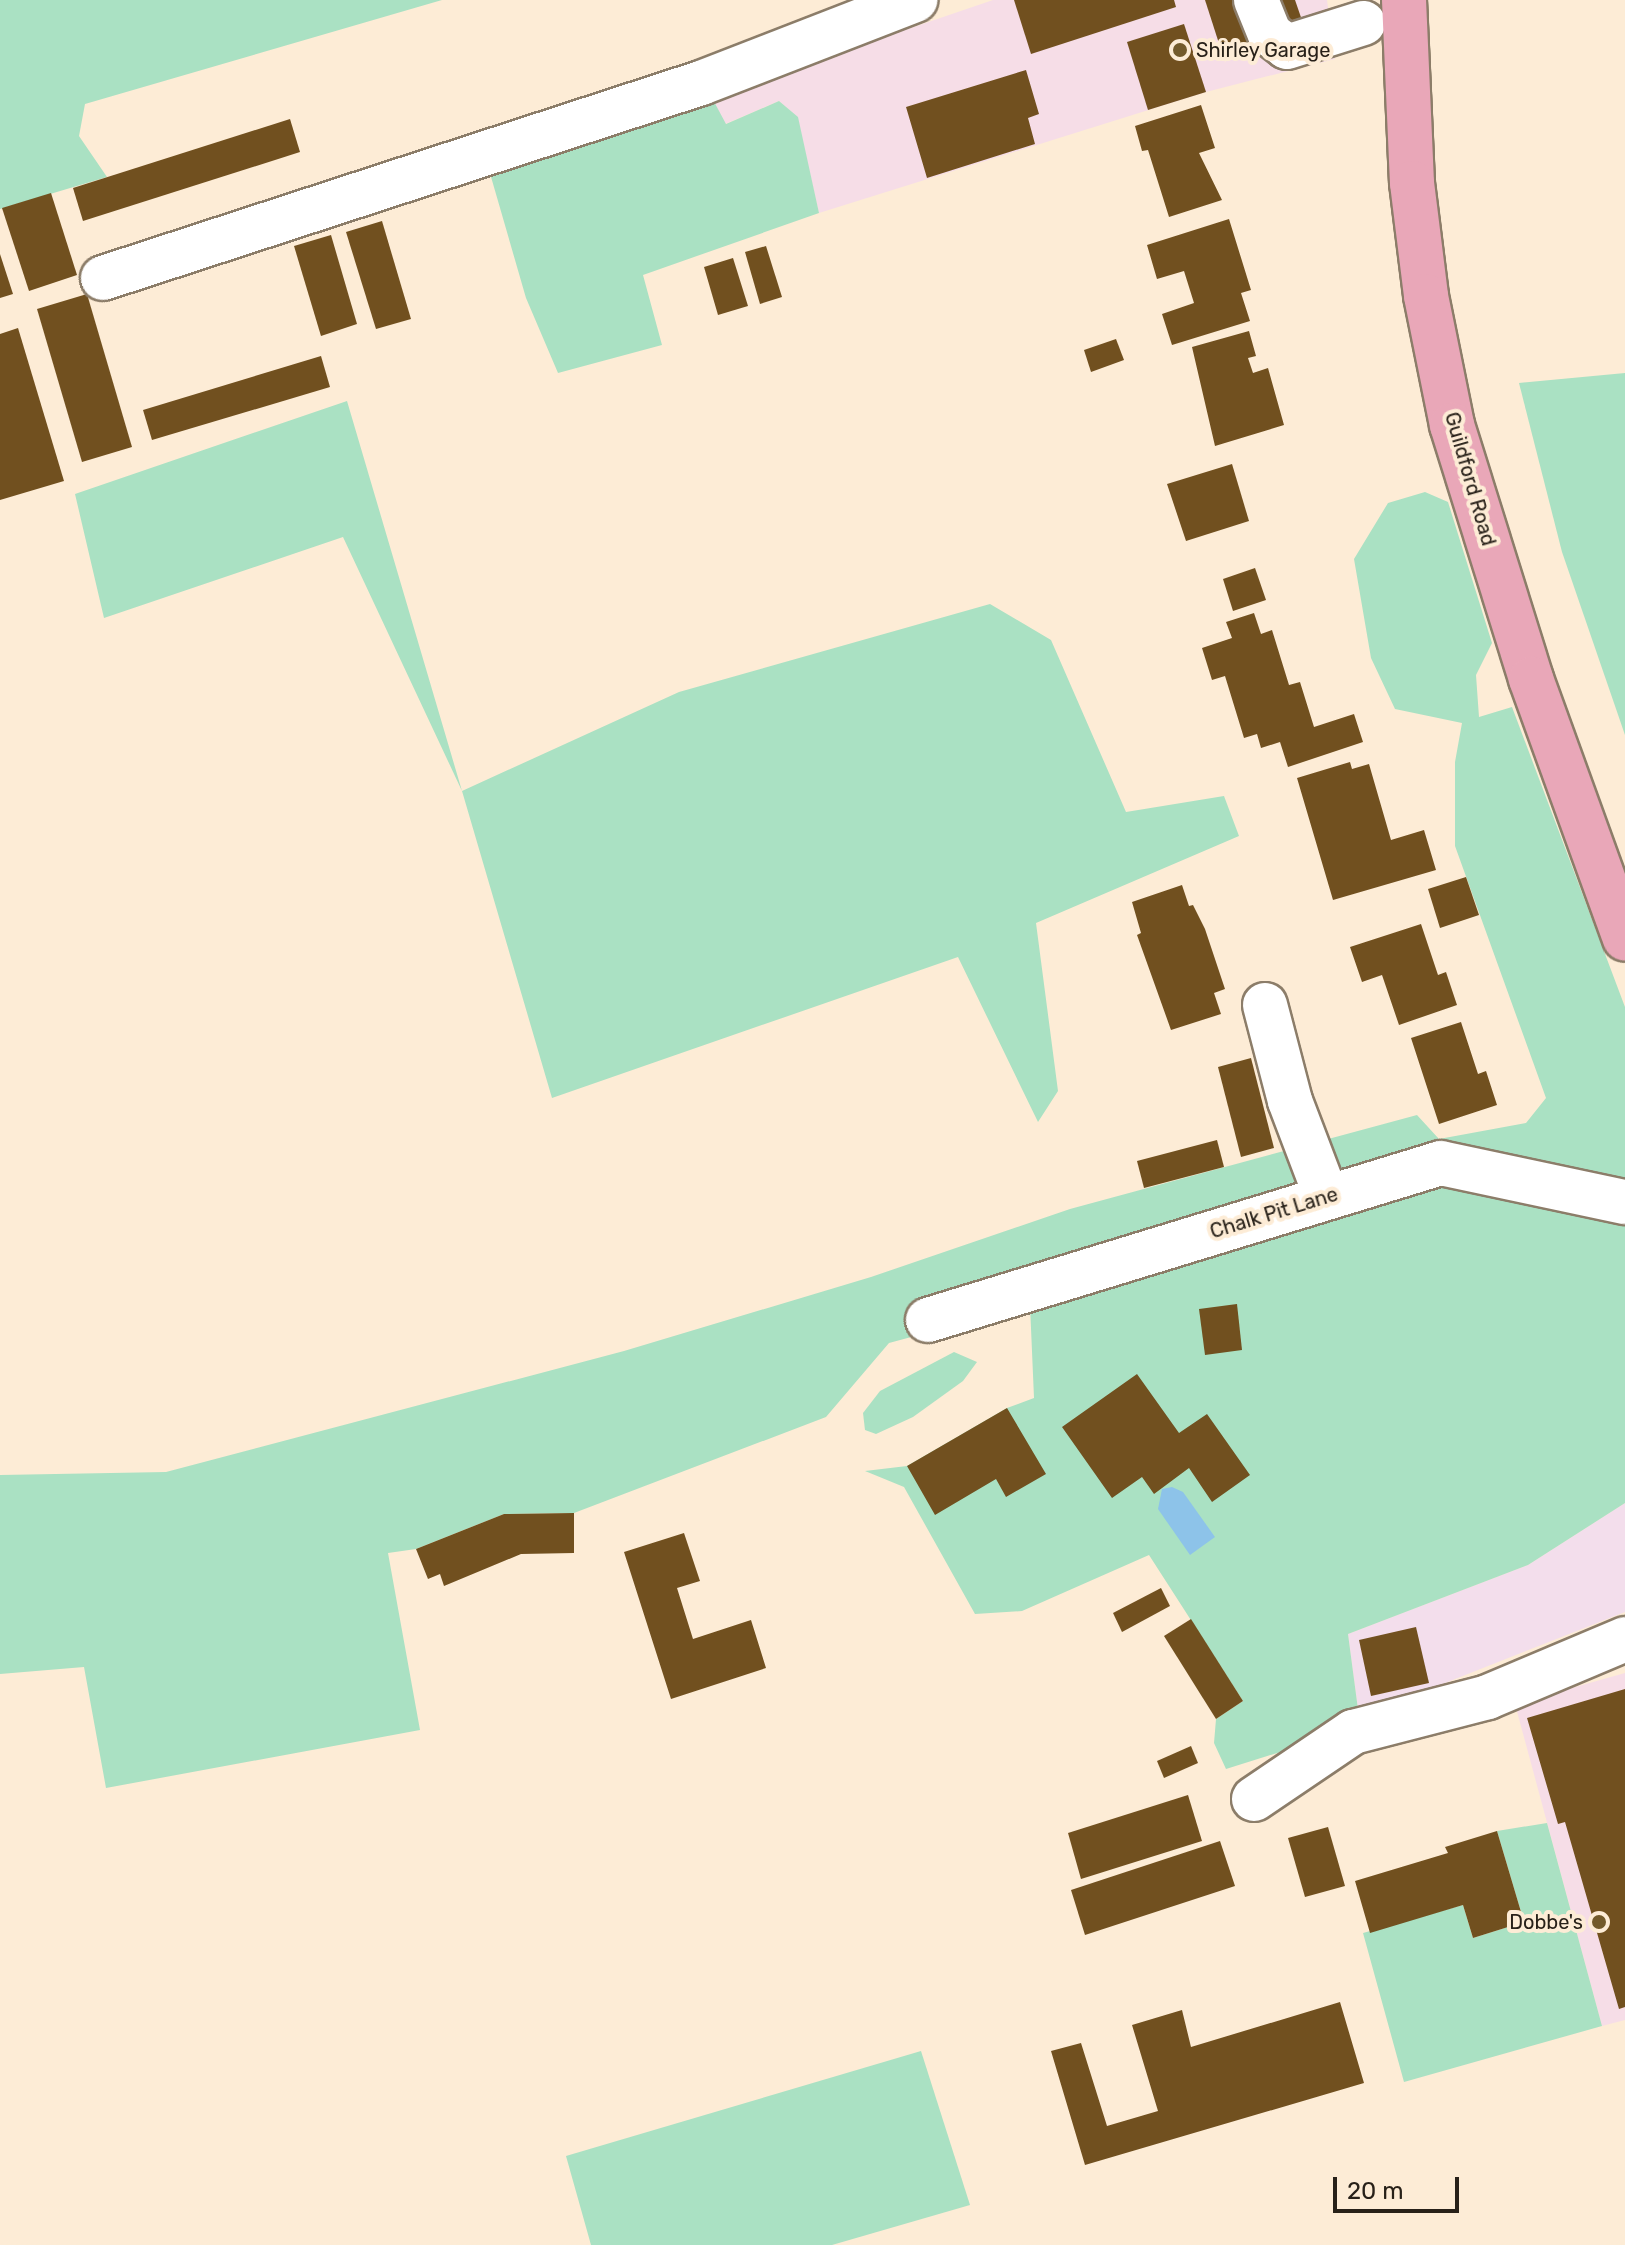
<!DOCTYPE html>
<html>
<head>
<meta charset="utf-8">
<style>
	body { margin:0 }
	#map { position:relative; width:1625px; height:2245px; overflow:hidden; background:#fdecd6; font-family:Rubik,sans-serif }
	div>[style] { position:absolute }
	.commercial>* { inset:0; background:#f6dde7 }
	.industrial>* { inset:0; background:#f3deec }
	.green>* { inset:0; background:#aae1c3 }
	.water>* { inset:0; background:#8dc3e9 }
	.building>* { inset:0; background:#71501f }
	.roads { filter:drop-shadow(2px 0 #8c7d69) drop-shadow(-2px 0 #8c7d69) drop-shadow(0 2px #8c7d69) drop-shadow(0 -2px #8c7d69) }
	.minor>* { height:44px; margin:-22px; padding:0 22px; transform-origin:22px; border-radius:22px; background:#fff }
	.major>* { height:44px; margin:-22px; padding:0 22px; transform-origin:22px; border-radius:22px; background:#e9a7b8 }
	.dots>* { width:22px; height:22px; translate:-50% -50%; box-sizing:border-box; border:4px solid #fdecd6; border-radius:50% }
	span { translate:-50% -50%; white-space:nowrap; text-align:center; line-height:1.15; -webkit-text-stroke:8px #fdecd6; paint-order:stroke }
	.poi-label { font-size:20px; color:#282119 }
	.left { translate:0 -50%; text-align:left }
	.right { translate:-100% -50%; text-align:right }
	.street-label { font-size:20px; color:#282119 }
	.scale { position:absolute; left:1333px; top:2177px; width:126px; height:36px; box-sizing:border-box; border:4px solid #282119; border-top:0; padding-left:10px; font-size:24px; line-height:28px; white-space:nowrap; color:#282119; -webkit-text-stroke:6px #fdecd6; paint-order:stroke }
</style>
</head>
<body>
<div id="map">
	<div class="commercial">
		<div style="clip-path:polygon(993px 0,1327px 0,1335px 59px,1206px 92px,819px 213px,797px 117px,779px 101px,725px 124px,711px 96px)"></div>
		<div style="clip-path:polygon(1625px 1673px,1625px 2020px,1602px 2026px,1515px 1704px)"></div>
	</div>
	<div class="industrial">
		<div style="clip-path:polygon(1625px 1503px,1625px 1612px,1359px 1717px,1348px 1634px,1528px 1565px)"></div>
	</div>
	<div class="green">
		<div style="clip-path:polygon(0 0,442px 0,85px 104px,79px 136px,107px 177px,0 209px)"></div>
		<div style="clip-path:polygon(711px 96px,726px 124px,779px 101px,798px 117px,819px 213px,643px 275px,662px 345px,558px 373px,526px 298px,487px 163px)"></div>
		<div style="clip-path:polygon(1625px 373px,1625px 735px,1562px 552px,1519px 383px)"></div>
		<div style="clip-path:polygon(347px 401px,462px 791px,679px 692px,990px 604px,1051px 640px,1126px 812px,1224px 796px,1239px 836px,1036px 923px,1058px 1091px,1038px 1122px,958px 957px,552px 1098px,462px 791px,343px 537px,104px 618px,75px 494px)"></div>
		<div style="clip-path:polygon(1425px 492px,1448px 502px,1492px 643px,1476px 675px,1479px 717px,1512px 707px,1625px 1007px,1625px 1503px,1528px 1565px,1348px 1634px,1359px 1717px,1309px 1743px,1226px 1769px,1214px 1743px,1216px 1719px,1243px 1701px,1149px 1555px,1022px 1611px,975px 1614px,904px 1487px,865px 1471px,907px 1466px,1007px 1408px,1034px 1398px,1030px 1305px,889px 1343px,826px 1417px,574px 1513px,504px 1514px,416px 1549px,388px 1553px,420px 1730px,106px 1788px,84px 1667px,0 1674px,0 1475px,166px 1472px,624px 1351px,871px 1277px,1070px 1209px,1417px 1115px,1439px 1139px,1526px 1123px,1546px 1098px,1455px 846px,1455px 762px,1462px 723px,1395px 709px,1371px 658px,1354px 559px,1388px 503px)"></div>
		<div style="clip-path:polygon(954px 1352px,977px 1362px,963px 1381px,913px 1417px,876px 1434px,865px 1430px,863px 1413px,880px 1391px)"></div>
		<div style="clip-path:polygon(1547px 1823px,1602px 2026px,1404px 2082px,1363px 1933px,1463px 1905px,1473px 1938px,1524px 1922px,1497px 1831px)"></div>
		<div style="clip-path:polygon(921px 2051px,970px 2205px,832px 2245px,591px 2245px,566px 2156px)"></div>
	</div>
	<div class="water">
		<div style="clip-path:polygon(1172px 1487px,1183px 1492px,1215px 1537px,1190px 1555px,1158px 1509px,1162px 1489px)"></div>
	</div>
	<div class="building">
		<div style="clip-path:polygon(1014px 0,1174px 0,1176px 7px,1031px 54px)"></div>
		<div style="clip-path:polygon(1205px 0,1295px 0,1306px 32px,1224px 59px)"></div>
		<div style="clip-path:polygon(1184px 24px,1206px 92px,1148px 110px,1127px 42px)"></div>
		<div style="clip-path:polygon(1026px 70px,1039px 114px,1028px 118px,1035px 144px,927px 178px,906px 107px)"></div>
		<div style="clip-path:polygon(1201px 105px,1215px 148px,1199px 153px,1222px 200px,1169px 217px,1148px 150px,1142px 151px,1135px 126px)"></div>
		<div style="clip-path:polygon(290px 119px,300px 152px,83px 221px,73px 188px)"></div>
		<div style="clip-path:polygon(51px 193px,77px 275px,29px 291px,2px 208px)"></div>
		<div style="clip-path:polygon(1229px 219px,1251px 290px,1241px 293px,1250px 321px,1172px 345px,1162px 314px,1194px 303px,1184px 271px,1157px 279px,1147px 245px)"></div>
		<div style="clip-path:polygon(382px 221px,411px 319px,376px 329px,346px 232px)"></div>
		<div style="clip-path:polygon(331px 235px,357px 324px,321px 336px,294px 246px)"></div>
		<div style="clip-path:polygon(766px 246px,782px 297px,760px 304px,745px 252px)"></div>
		<div style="clip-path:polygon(0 254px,13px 294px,0 298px)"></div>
		<div style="clip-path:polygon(733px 258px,748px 306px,718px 315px,704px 267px)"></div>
		<div style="clip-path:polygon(87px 294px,132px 447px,82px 462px,37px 309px)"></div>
		<div style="clip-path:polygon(18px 328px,64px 481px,0 500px,0 334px)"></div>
		<div style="clip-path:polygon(1249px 331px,1256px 356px,1248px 358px,1253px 373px,1268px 368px,1284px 425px,1215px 446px,1192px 347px)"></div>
		<div style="clip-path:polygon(1116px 339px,1124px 360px,1091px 372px,1084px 350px)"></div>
		<div style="clip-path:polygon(321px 356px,330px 387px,152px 440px,143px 410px)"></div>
		<div style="clip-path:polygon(1232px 464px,1249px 521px,1186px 541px,1167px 484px)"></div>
		<div style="clip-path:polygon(1255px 568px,1266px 600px,1233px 611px,1223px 579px)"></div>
		<div style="clip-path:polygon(1254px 613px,1261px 634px,1272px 630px,1289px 685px,1300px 682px,1314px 727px,1354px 714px,1363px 742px,1288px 767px,1280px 742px,1261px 748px,1257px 734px,1244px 738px,1225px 676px,1212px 680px,1202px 648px,1232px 638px,1226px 622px)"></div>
		<div style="clip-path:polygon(1350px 762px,1352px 769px,1369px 764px,1391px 840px,1424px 830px,1436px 870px,1333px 900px,1297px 778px)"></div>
		<div style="clip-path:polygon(1466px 877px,1479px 915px,1440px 928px,1428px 889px)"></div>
		<div style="clip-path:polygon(1182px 885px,1189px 906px,1193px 905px,1205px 929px,1225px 989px,1214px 993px,1221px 1014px,1171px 1030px,1137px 935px,1141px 933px,1132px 902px)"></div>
		<div style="clip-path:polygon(1421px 924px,1438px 975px,1446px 972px,1457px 1005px,1399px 1025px,1382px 975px,1362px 982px,1350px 947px)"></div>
		<div style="clip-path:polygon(1461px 1022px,1478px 1074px,1486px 1071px,1497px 1105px,1439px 1124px,1411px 1038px)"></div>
		<div style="clip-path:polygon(1251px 1058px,1274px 1148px,1241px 1157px,1218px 1067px)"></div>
		<div style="clip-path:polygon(1217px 1140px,1224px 1167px,1144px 1188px,1137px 1161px)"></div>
		<div style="clip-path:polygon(1237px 1304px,1242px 1350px,1205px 1355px,1199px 1309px)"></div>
		<div style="clip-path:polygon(1137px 1374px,1179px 1433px,1207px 1414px,1250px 1475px,1212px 1502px,1189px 1468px,1154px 1494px,1142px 1477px,1112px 1498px,1062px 1427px)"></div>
		<div style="clip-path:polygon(1007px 1408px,1046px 1474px,1006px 1497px,996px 1479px,935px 1515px,907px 1466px)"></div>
		<div style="clip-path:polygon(574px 1513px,574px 1553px,521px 1554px,444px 1586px,440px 1574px,428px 1579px,416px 1549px,504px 1514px)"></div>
		<div style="clip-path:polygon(684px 1533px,700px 1581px,677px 1588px,693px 1639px,751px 1620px,766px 1668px,671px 1699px,624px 1552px)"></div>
		<div style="clip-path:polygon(1161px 1588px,1170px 1606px,1122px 1632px,1113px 1613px)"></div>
		<div style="clip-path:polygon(1191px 1619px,1243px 1701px,1216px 1719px,1164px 1636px)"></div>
		<div style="clip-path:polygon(1416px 1627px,1429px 1683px,1371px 1696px,1359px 1640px)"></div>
		<div style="clip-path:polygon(1625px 1689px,1625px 2007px,1619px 2009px,1565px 1822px,1558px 1824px,1527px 1718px)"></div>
		<div style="clip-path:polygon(1191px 1746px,1198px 1763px,1164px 1778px,1157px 1761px)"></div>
		<div style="clip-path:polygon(1188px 1795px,1202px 1841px,1081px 1879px,1068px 1833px)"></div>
		<div style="clip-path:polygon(1328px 1827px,1345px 1886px,1305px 1897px,1288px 1838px)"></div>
		<div style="clip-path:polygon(1497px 1831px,1524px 1922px,1473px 1938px,1463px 1905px,1370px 1933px,1355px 1881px,1448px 1853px,1445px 1847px)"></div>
		<div style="clip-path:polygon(1220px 1841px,1235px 1886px,1085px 1935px,1071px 1890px)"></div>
		<div style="clip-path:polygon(1340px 2002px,1364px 2083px,1085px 2165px,1051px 2051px,1081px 2043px,1107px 2126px,1158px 2111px,1132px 2025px,1182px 2010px,1191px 2047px)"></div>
	</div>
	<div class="roads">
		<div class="minor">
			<div style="left:1256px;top:0;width:37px;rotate:68deg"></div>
			<div style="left:1270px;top:34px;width:21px;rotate:37deg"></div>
			<div style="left:1287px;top:47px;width:80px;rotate:-17.5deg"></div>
			<div style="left:103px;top:278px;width:629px;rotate:-18.06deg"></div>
			<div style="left:701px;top:83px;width:230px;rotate:-21.2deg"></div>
			<div style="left:1265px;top:1005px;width:99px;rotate:75.4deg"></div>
			<div style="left:1290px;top:1101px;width:102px;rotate:69.2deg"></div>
			<div style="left:928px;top:1320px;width:536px;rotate:-17.02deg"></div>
			<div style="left:1441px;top:1163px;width:188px;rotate:12deg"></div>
			<div style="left:1254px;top:1799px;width:120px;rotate:-34.1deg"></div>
			<div style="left:1353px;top:1732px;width:139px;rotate:-14.5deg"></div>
			<div style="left:1488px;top:1697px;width:149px;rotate:-22.9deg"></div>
		</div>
		<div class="major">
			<div style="left:1404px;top:0;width:183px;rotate:87.5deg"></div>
			<div style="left:1412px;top:183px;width:114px;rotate:82.9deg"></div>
			<div style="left:1426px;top:296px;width:132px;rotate:78.6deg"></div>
			<div style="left:1452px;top:425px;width:266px;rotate:72.7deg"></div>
			<div style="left:1531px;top:679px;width:276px;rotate:70.1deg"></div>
		</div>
	</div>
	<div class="dots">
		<div style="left:1180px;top:50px;background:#735a2b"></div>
		<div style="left:1599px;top:1922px;background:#735a2b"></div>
	</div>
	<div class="poi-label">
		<span class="left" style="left:1196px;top:50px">Shirley Garage</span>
		<span class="right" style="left:1583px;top:1922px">Dobbe's</span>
	</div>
	<div class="street-label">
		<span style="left:1470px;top:479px;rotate:74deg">Guildford Road</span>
		<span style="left:1274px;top:1213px;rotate:-17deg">Chalk Pit Lane</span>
	</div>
	<div class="scale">20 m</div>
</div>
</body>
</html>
